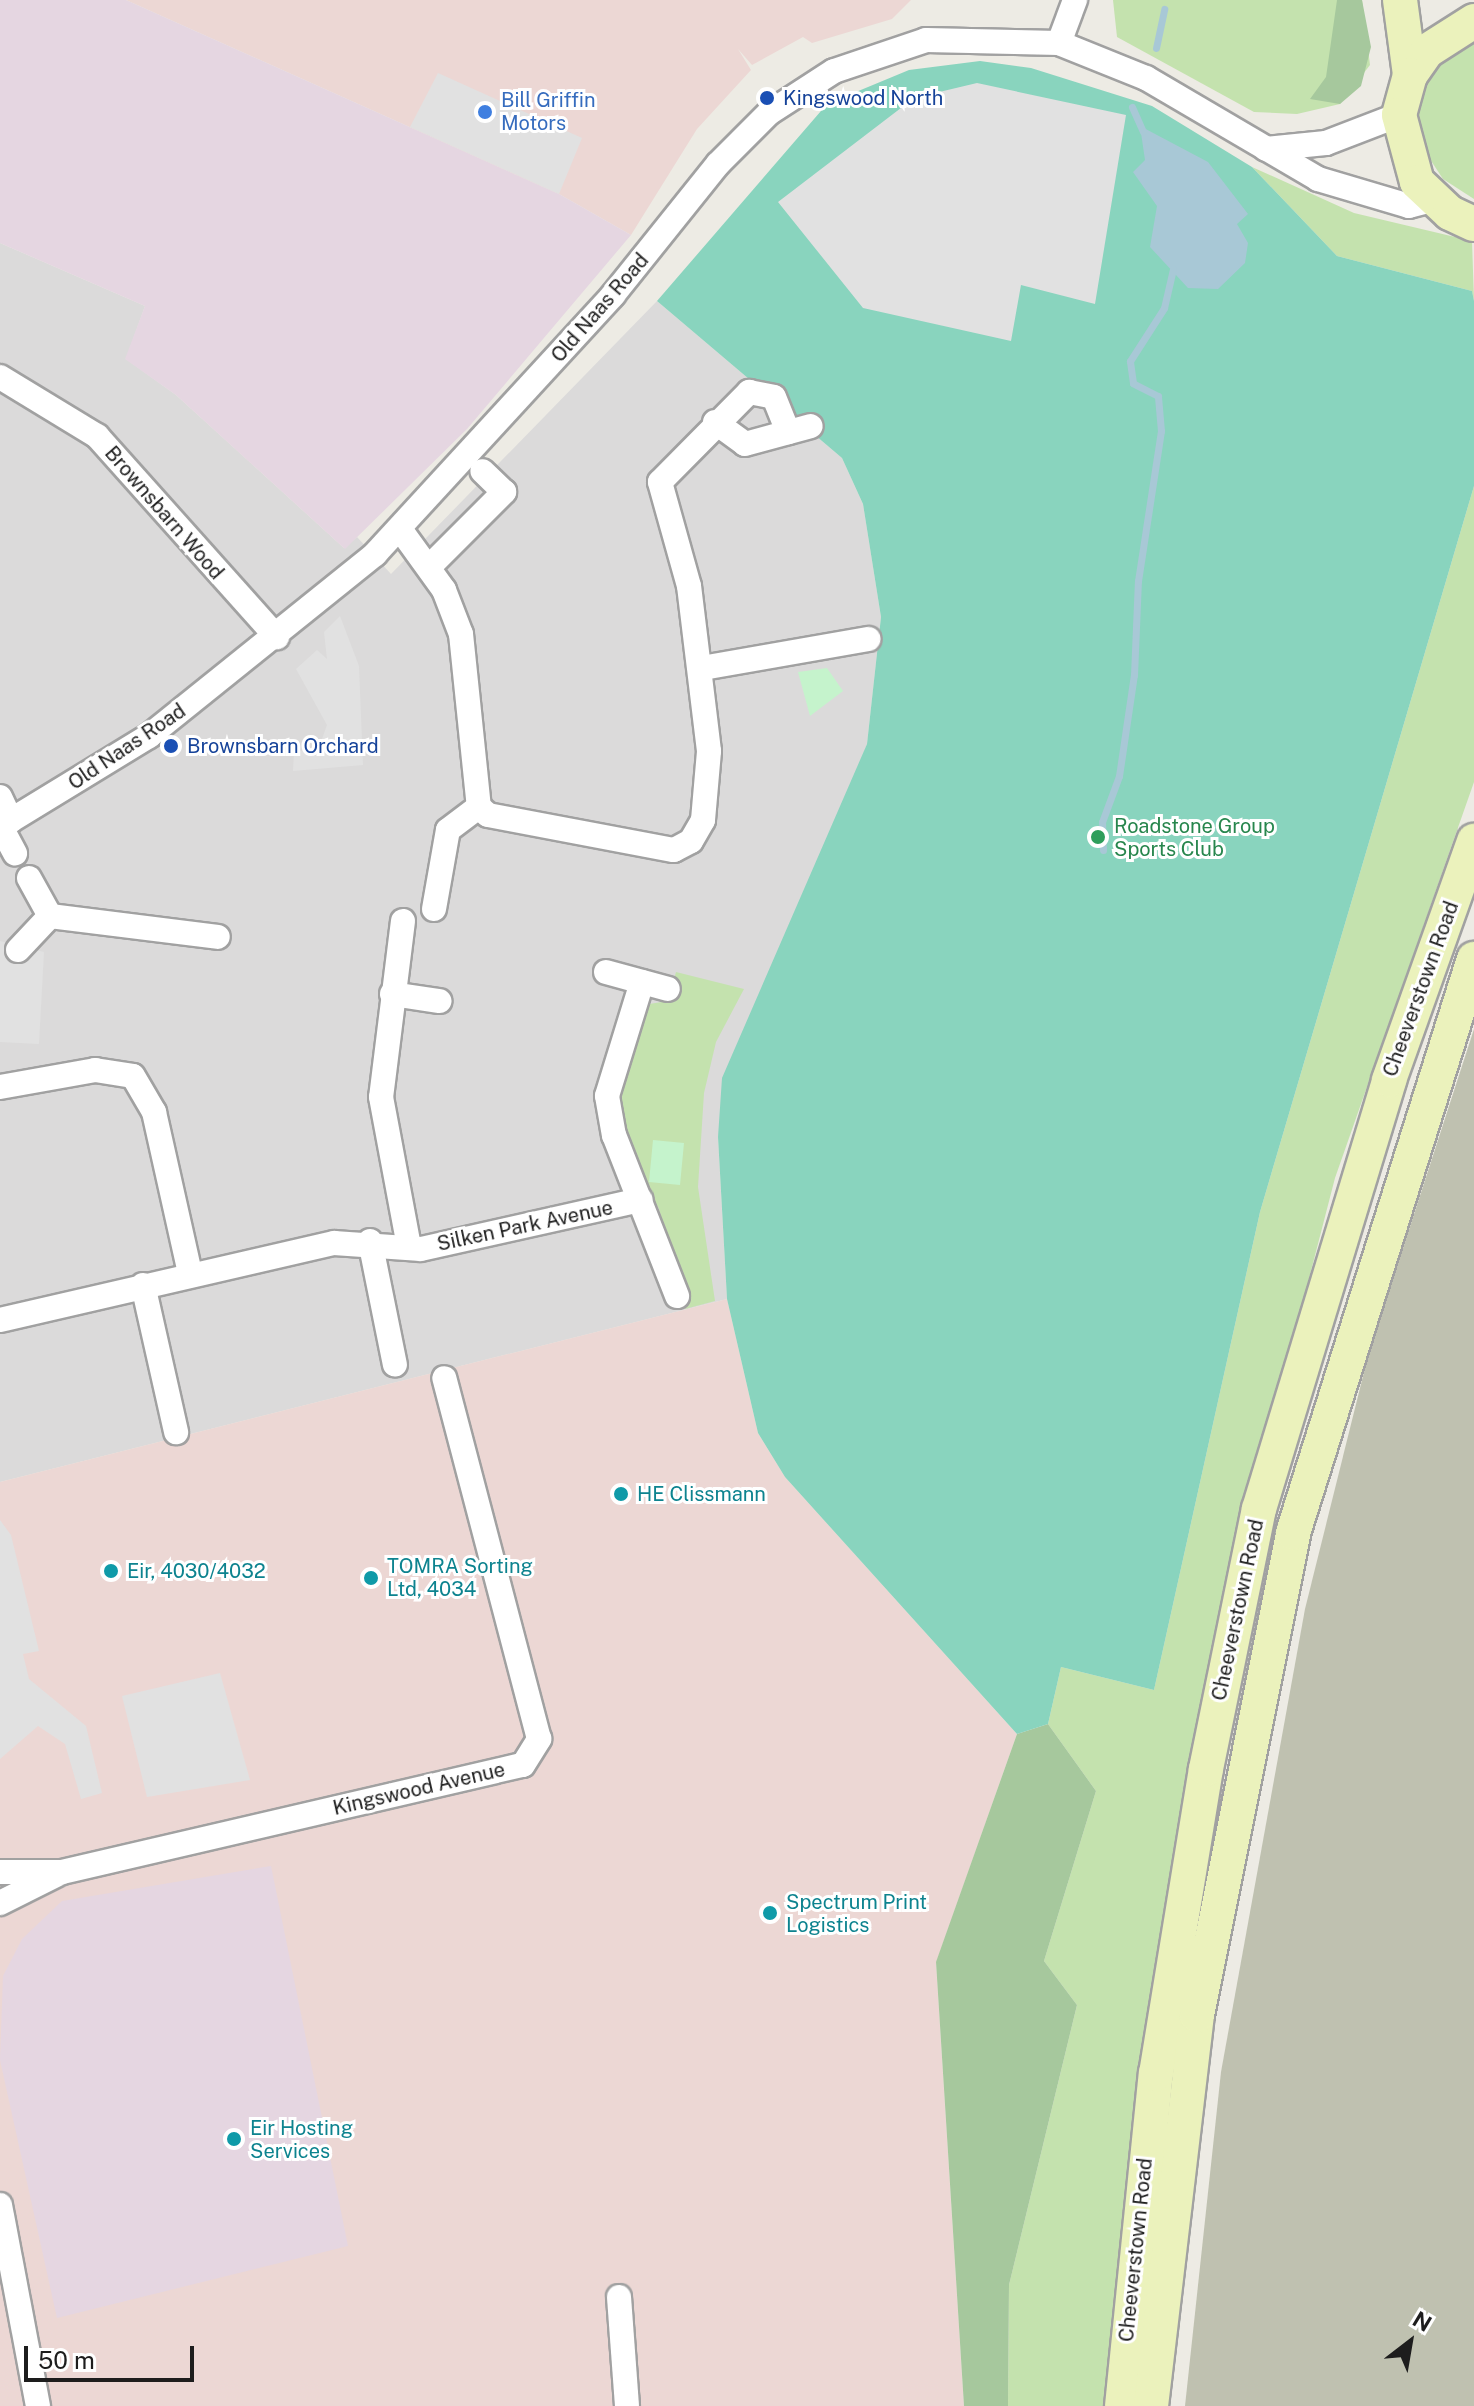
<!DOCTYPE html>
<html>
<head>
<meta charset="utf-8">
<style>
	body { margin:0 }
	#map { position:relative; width:1474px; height:2406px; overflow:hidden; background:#edebe4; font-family:"Public Sans",sans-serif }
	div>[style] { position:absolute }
	.residential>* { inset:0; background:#dbdada }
	.commercial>* { inset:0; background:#ecd7d4 }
	.industrial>* { inset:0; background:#e5d6e1 }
	.construction>* { inset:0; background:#bfc1b0 }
	.grass>* { inset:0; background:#c4e2ae }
	.forest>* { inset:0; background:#a6c89d }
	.park>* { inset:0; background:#c5f3cc }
	.pitch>* { inset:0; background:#89d4be }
	.parking>* { inset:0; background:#e1e1e1 }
	.water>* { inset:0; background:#a8c8d6 }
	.stream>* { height:7px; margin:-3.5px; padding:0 3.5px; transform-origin:3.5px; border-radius:3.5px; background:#a8c8d6 }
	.roads { filter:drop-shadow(2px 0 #a1a1a1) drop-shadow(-2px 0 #a1a1a1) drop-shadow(0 2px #a1a1a1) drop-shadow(0 -2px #a1a1a1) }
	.minor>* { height:24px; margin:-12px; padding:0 12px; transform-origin:12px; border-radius:12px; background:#fff }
	.secondary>* { height:34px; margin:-17px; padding:0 17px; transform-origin:17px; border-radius:17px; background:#ebf2bc }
	.dots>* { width:22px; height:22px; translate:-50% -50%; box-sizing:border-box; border:4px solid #fff; border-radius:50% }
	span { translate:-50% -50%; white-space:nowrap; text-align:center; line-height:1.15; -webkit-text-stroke:6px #fff; paint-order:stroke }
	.transit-label { font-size:20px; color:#164399 }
	.left { translate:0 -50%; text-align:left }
	.shop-label { font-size:20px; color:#366cbe }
	.street-label { font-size:20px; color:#1d1d1d }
	.leisure-label { font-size:20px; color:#27864d }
	.culture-label { font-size:20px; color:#0d838f }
	.north { position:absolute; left:1370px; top:2302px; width:80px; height:80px; -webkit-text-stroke:6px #fff; paint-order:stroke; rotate:31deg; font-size:22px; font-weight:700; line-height:32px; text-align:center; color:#1d1d1d }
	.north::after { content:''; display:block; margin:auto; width:28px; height:36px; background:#1d1d1d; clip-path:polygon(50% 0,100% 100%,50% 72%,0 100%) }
	.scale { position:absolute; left:24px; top:2346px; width:170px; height:36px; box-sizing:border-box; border:4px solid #1d1d1d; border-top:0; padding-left:10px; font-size:24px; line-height:28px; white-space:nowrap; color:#1d1d1d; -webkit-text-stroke:6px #fff; paint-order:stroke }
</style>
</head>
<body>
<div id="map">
	<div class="residential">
		<div style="clip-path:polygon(0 243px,145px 306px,126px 359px,176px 395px,344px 548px,357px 537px,391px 574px,657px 301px,842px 458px,863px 504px,881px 617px,867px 744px,718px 1137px,727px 1299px,0 1482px)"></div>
	</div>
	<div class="commercial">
		<div style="clip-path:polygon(126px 0,911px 0,892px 19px,812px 43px,803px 37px,752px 65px,738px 49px,751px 70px,697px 129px,631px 235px,559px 194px)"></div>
		<div style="clip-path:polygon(727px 1299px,758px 1433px,785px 1477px,1017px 1734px,936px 1963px,964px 2406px,0 2406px,0 1482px)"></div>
	</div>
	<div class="industrial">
		<div style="clip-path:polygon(0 0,126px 0,559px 194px,631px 235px,467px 429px,345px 549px,176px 395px,125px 359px,145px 306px,0 243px)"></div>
		<div style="clip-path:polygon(271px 1866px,348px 2246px,57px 2318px,0 2060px,3px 1976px,22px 1939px,62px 1901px)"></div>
	</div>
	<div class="construction">
		<div style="clip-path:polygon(1474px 1029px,1474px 2406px,1185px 2406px,1221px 2072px,1305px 1609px,1368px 1356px)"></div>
	</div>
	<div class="grass">
		<div style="clip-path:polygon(1113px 0,1362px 0,1370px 65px,1340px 104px,1297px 114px,1254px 112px,1117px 37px)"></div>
		<div style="clip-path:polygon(1474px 42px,1474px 199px,1443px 179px,1424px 150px,1416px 111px,1427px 74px)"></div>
		<div style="clip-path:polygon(1252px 167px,1354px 213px,1472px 241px,1474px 301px,1472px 291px,1337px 256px)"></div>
		<div style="clip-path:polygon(1474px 486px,1474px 782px,1335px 1178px,1212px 1654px,1187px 1790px,1113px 2406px,1008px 2406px,1009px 2285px,1077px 2005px,1044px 1961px,1096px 1791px,1048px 1724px,1061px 1667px,1154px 1690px,1260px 1212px)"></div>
		<div style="clip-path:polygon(676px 972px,744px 989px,716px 1042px,704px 1093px,698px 1187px,715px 1301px,685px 1309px,659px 1209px,631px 1156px,621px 1112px,621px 1080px,643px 1005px,668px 1001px)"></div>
	</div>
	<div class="forest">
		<div style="clip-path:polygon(1337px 0,1362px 0,1371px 47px,1361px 86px,1340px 104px,1310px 99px,1326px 77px)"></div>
		<div style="clip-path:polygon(1048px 1724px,1096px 1791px,1044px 1961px,1077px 2005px,1009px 2285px,1008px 2406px,964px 2406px,936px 1962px,1017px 1734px)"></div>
	</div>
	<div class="park">
		<div style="clip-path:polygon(827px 668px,843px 691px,810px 716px,798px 672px)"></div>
		<div style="clip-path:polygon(653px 1140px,684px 1143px,680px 1185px,649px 1182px)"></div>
	</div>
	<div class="pitch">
		<div style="clip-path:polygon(980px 61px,1031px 68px,1152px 106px,1252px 167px,1337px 256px,1472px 291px,1474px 301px,1474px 486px,1260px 1212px,1154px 1690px,1061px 1667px,1048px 1724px,1017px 1734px,785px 1477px,758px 1433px,727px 1299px,718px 1137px,722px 1078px,867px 744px,881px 617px,863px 504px,842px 458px,657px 301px,827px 104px,909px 70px)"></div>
	</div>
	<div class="parking">
		<div style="clip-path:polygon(438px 73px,582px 138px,559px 194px,410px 127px)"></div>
		<div style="clip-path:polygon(977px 83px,1126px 115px,1095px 304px,1021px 285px,1011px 341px,863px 308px,778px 202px,914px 98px)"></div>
		<div style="clip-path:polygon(340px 616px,359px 666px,363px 765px,293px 771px,294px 751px,318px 750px,327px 725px,296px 669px,317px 650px,327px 659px,324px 632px)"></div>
		<div style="clip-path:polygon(0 941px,44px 952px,39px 1044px,0 1042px)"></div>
		<div style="clip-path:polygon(0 1520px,11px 1535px,39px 1651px,23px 1654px,29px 1679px,86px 1726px,102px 1793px,81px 1799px,65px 1744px,38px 1726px,0 1759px)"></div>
		<div style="clip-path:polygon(220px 1673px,250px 1780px,147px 1797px,122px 1696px)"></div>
	</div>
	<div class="water">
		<div style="clip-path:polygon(1140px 126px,1208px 162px,1248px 214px,1237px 224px,1248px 243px,1245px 263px,1218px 289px,1188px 288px,1150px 247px,1157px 206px,1133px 172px,1145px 160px)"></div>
	</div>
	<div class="stream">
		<div style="left:1156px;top:48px;width:40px;rotate:-78deg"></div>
		<div style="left:1132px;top:107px;width:27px;rotate:66deg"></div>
		<div style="left:1103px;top:850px;width:28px;rotate:-92deg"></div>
		<div style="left:1102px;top:822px;width:49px;rotate:-69.7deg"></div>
		<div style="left:1119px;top:776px;width:102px;rotate:-81.6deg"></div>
		<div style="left:1134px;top:675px;width:94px;rotate:-87.6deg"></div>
		<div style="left:1138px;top:581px;width:152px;rotate:-81.3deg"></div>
		<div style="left:1161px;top:431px;width:35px;rotate:-95deg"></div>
		<div style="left:1158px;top:396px;width:28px;rotate:-153deg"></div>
		<div style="left:1133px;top:383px;width:22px;rotate:-98deg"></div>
		<div style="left:1130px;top:361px;width:63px;rotate:-57.3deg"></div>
		<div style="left:1164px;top:308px;width:40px;rotate:-77deg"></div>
	</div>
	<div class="roads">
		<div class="minor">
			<div style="left:1059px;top:43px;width:46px;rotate:-69.6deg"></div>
			<div style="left:1266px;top:149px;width:60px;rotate:-5.7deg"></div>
			<div style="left:1326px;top:143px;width:78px;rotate:-21deg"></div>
			<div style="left:0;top:377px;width:114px;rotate:31.3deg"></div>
			<div style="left:97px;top:436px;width:270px;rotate:48.2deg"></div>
			<div style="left:715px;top:422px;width:37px;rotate:36deg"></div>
			<div style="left:745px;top:444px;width:68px;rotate:-15.3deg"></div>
			<div style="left:400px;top:529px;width:75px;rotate:54.2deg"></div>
			<div style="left:444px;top:590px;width:47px;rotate:68.9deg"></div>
			<div style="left:461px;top:634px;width:174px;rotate:84.1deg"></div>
			<div style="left:479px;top:807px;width:12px;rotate:42deg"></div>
			<div style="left:488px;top:815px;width:189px;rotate:10.7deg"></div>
			<div style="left:674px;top:850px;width:19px;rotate:-28deg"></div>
			<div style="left:691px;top:841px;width:24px;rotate:-60deg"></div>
			<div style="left:703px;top:820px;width:69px;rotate:-85deg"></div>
			<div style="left:709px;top:751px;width:166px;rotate:-96.9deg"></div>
			<div style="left:689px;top:586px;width:108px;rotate:-105.6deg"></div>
			<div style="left:660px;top:482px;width:127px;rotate:-45.3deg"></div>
			<div style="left:749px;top:392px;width:25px;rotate:11deg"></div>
			<div style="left:774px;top:397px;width:38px;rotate:68deg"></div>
			<div style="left:430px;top:566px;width:105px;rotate:-45deg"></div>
			<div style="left:504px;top:492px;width:30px;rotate:-136deg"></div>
			<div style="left:702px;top:668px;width:169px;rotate:-9.9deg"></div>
			<div style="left:0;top:797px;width:26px;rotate:65deg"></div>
			<div style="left:0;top:827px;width:175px;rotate:-31.4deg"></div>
			<div style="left:149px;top:736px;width:290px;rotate:-38.8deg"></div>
			<div style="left:375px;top:554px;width:352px;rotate:-47.4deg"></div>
			<div style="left:613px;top:295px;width:168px;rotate:-51.3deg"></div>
			<div style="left:718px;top:164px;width:72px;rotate:-45deg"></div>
			<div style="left:769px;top:113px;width:77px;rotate:-32.9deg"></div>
			<div style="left:834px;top:71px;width:97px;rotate:-18.6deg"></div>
			<div style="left:926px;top:40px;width:133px;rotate:1.3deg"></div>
			<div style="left:1059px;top:43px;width:94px;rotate:21.9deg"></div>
			<div style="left:1146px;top:78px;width:199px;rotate:30.4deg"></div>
			<div style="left:1318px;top:179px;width:95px;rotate:16.5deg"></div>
			<div style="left:1409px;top:206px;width:24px;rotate:-15deg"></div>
			<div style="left:1px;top:827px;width:30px;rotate:62deg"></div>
			<div style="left:29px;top:878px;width:43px;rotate:61.1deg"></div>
			<div style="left:434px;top:909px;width:80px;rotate:-80deg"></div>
			<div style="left:448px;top:830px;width:39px;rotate:-37deg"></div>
			<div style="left:403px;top:921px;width:177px;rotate:97.1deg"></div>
			<div style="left:381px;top:1097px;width:153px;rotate:79.4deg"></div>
			<div style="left:18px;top:950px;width:47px;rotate:-46.7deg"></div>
			<div style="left:50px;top:916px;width:169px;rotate:7.1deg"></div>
			<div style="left:606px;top:972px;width:64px;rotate:15.3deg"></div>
			<div style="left:642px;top:982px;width:119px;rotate:107.1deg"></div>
			<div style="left:607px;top:1096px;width:40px;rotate:80deg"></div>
			<div style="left:614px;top:1135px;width:173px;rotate:68.6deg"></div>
			<div style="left:392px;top:994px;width:48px;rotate:8.5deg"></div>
			<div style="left:0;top:1087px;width:97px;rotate:-10.1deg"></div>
			<div style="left:95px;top:1070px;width:38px;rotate:9deg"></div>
			<div style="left:133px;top:1076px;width:42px;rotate:59.7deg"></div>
			<div style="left:154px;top:1112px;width:165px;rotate:77.4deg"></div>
			<div style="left:370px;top:1241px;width:126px;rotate:78.6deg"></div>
			<div style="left:143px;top:1285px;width:151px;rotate:77.3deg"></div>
			<div style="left:0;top:1320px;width:343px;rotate:-13deg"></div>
			<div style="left:334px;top:1243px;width:87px;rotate:3.9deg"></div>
			<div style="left:421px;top:1249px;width:225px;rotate:-12.6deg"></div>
			<div style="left:0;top:1872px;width:62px"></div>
			<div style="left:62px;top:1872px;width:473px;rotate:-13.1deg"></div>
			<div style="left:523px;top:1765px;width:31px;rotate:-58deg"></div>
			<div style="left:539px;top:1739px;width:373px;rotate:-104.7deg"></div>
			<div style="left:0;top:1903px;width:63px;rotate:-26.6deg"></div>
			<div style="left:0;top:2205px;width:205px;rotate:79.3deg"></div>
			<div style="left:619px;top:2297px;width:109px;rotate:85.8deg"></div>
		</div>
		<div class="secondary">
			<div style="left:1400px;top:0;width:76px;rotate:82.4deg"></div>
			<div style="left:1474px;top:21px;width:56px;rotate:147.4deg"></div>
			<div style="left:1427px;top:51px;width:29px;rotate:125deg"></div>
			<div style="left:1410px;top:75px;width:41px;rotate:105.4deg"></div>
			<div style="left:1399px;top:115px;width:69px;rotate:75deg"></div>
			<div style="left:1417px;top:182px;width:45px;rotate:43.2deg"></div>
			<div style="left:1450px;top:213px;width:26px;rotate:25deg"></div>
			<div style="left:1122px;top:2406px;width:334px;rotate:-84.2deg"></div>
			<div style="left:1156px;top:2074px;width:309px;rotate:-80.7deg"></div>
			<div style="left:1206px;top:1769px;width:265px;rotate:-78.5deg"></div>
			<div style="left:1259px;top:1509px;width:448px;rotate:-73.1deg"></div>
			<div style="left:1389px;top:1080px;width:254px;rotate:-70.4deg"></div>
			<div style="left:1151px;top:2406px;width:394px;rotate:-83.3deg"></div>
			<div style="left:1197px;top:2015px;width:491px;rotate:-78.7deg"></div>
			<div style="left:1293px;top:1533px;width:602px;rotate:-72.5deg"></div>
		</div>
	</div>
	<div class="dots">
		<div style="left:767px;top:98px;background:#1a4fb4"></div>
		<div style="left:485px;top:112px;background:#3f7fe0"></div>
		<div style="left:171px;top:746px;background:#1a4fb4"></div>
		<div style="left:1098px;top:837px;background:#2e9e5b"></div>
		<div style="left:621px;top:1494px;background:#0f9aa8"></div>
		<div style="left:111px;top:1571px;background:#0f9aa8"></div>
		<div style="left:371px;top:1578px;background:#0f9aa8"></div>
		<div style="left:770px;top:1913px;background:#0f9aa8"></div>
		<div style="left:234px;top:2139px;background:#0f9aa8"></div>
	</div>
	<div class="transit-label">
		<span class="left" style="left:783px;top:98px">Kingswood North</span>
		<span class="left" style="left:187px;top:746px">Brownsbarn Orchard</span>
	</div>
	<div class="shop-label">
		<span class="left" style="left:501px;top:112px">Bill Griffin<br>Motors</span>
	</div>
	<div class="street-label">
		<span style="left:600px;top:308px;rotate:-49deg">Old Naas Road</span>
		<span style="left:164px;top:513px;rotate:49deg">Brownsbarn Wood</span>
		<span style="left:127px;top:747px;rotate:-34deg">Old Naas Road</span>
		<span style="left:1421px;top:989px;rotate:-70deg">Cheeverstown Road</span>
		<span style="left:525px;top:1226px;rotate:-12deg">Silken Park Avenue</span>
		<span style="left:1238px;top:1610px;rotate:-78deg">Cheeverstown Road</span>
		<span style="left:419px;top:1789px;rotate:-13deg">Kingswood Avenue</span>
		<span style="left:1136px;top:2250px;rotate:-84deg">Cheeverstown Road</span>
	</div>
	<div class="leisure-label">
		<span class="left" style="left:1114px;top:838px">Roadstone Group<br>Sports Club</span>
	</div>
	<div class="culture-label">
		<span class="left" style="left:637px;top:1494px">HE Clissmann</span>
		<span class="left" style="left:387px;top:1578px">TOMRA Sorting<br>Ltd, 4034</span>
		<span class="left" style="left:127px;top:1571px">Eir, 4030/4032</span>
		<span class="left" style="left:786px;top:1914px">Spectrum Print<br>Logistics</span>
		<span class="left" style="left:250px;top:2140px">Eir Hosting<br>Services</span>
	</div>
	<div class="north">N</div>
	<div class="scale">50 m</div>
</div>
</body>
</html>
